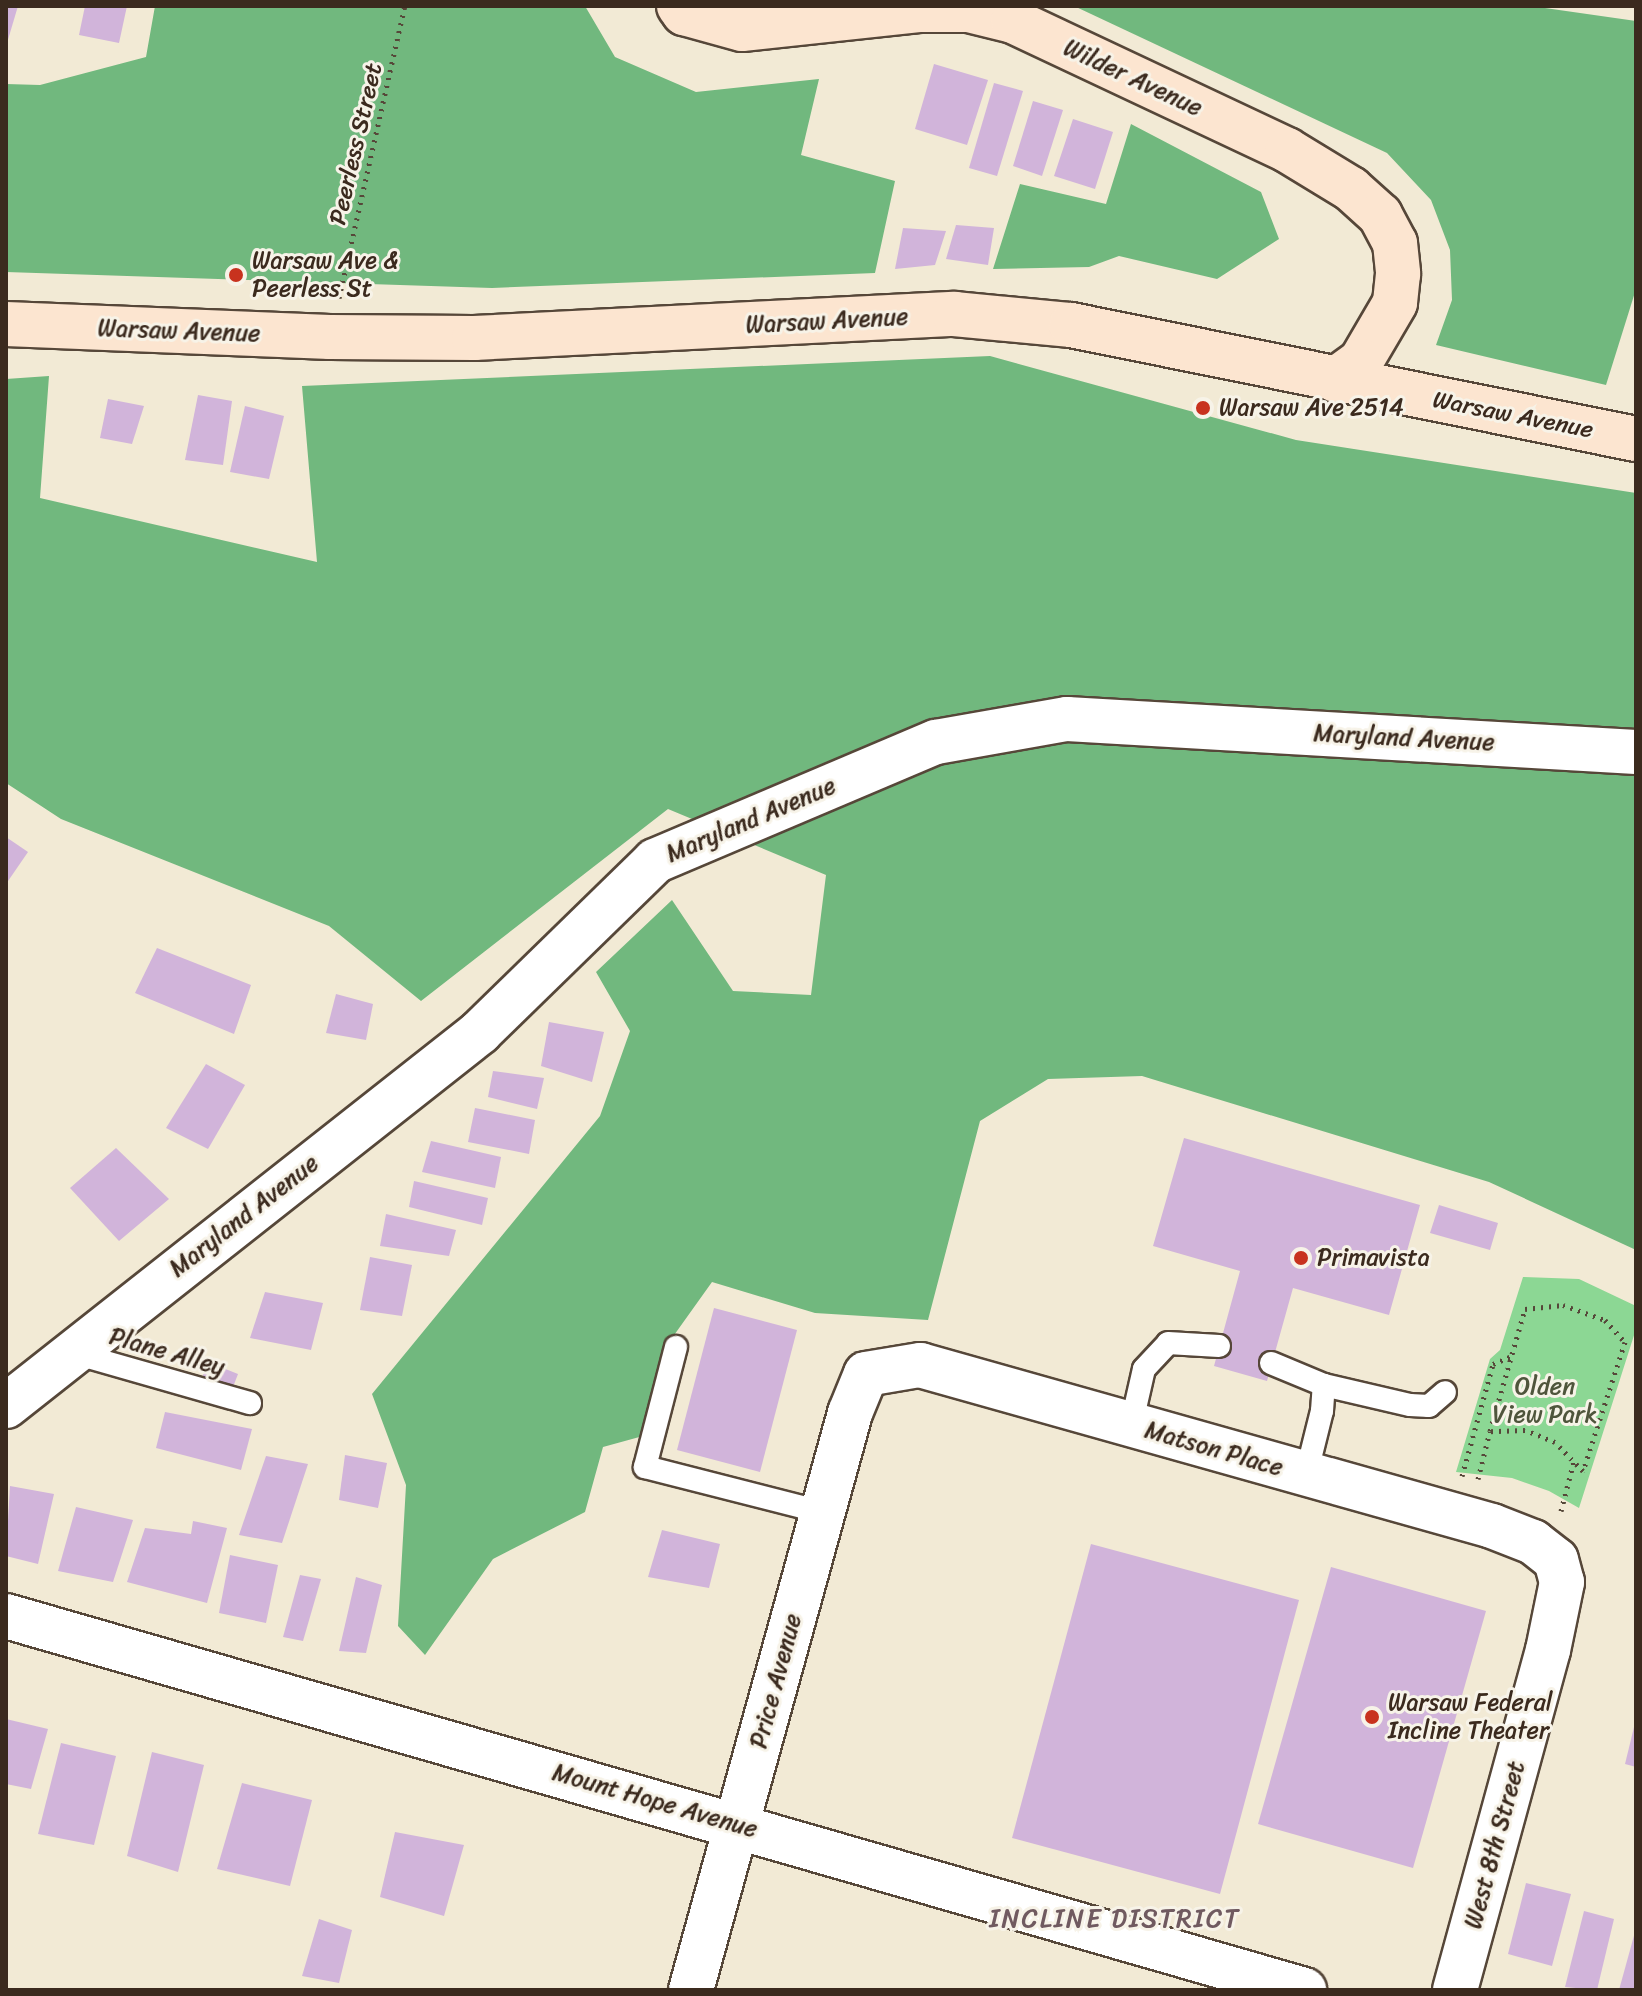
<!DOCTYPE html>
<html>
<head>
<meta charset="utf-8">
<style>
	body { margin:0 }
	#map { position:relative; width:1642px; height:1996px; overflow:hidden; background:#f2ead5; font-family:Sriracha,sans-serif }
	div>[style] { position:absolute }
	.green>* { inset:0; background:#8cd794 }
	.forest>* { inset:0; background:#71b87e }
	.building>* { inset:0; background:#d1b4da }
	.path>* { height:5px; margin-top:-2.5px; transform-origin:0; background:repeating-linear-gradient(90deg,#564739 0 2px,transparent 0 8px) }
	.roads { filter:drop-shadow(2px 0 #564739) drop-shadow(-2px 0 #564739) drop-shadow(0 2px #564739) drop-shadow(0 -2px #564739) }
	.lane>* { height:22px; margin:-11px; padding:0 11px; transform-origin:11px; border-radius:11px; background:#fff }
	.street>* { height:44px; margin:-22px; padding:0 22px; transform-origin:22px; border-radius:22px; background:#fff }
	.secondary>* { height:44px; margin:-22px; padding:0 22px; transform-origin:22px; border-radius:22px; background:#fce5d0 }
	.dots>* { width:22px; height:22px; translate:-50% -50%; box-sizing:border-box; border:4px solid #f7f3e8; border-radius:50% }
	span { translate:-50% -50%; white-space:nowrap; text-align:center; line-height:1.15; -webkit-text-stroke:6px #f7f3e8; paint-order:stroke }
	.street-label { font-size:24px; color:#3b2a1e }
	.poi-label { font-size:24px; color:#3b2a1e }
	.left { translate:0 -50%; text-align:left }
	.park-label { font-size:24px; color:#4f553c }
	.neighbourhood-label { font-size:26px; color:#705a60; letter-spacing:2px }
	.frame { position:absolute; inset:0; border:8px solid #3b2a1e; pointer-events:none }
</style>
</head>
<body>
<div id="map">
	<div class="green">
		<div style="clip-path:polygon(1523px 1277px,1579px 1279px,1636px 1306px,1636px 1329px,1579px 1508px,1549px 1491px,1512px 1478px,1456px 1472px,1490px 1359px,1500px 1350px)"></div>
	</div>
	<div class="forest">
		<div style="clip-path:polygon(155px 6px,585px 6px,615px 57px,696px 92px,819px 79px,801px 155px,895px 181px,875px 273px,492px 288px,6px 272px,6px 84px,40px 85px,146px 57px)"></div>
		<div style="clip-path:polygon(1074px 6px,1531px 6px,1636px 21px,1636px 289px,1606px 385px,1436px 345px,1452px 300px,1450px 250px,1431px 200px,1387px 153px)"></div>
		<div style="clip-path:polygon(1131px 124px,1261px 192px,1279px 239px,1217px 279px,1119px 256px,1089px 267px,993px 269px,1020px 184px,1106px 204px)"></div>
		<div style="clip-path:polygon(990px 356px,1296px 440px,1636px 493px,1636px 1250px,1489px 1182px,1142px 1076px,1048px 1079px,980px 1121px,928px 1320px,815px 1313px,712px 1282px,672px 1338px,643px 1436px,603px 1447px,585px 1512px,493px 1559px,425px 1655px,398px 1626px,406px 1485px,372px 1394px,600px 1116px,630px 1031px,596px 972px,672px 900px,733px 991px,811px 995px,826px 875px,668px 809px,421px 1001px,329px 926px,61px 819px,6px 783px,6px 379px,49px 376px,40px 498px,317px 562px,302px 386px)"></div>
	</div>
	<div class="building">
		<div style="clip-path:polygon(6px 6px,18px 6px,7px 43px,6px 43px)"></div>
		<div style="clip-path:polygon(85px 6px,127px 6px,119px 43px,79px 35px)"></div>
		<div style="clip-path:polygon(934px 64px,988px 80px,967px 145px,915px 129px)"></div>
		<div style="clip-path:polygon(994px 83px,1023px 91px,997px 176px,969px 168px)"></div>
		<div style="clip-path:polygon(1033px 101px,1063px 110px,1042px 176px,1013px 166px)"></div>
		<div style="clip-path:polygon(1073px 119px,1113px 132px,1095px 189px,1054px 176px)"></div>
		<div style="clip-path:polygon(956px 225px,994px 228px,988px 265px,946px 259px)"></div>
		<div style="clip-path:polygon(903px 228px,946px 231px,935px 265px,895px 269px)"></div>
		<div style="clip-path:polygon(198px 395px,232px 401px,223px 465px,185px 460px)"></div>
		<div style="clip-path:polygon(108px 399px,144px 406px,132px 444px,100px 438px)"></div>
		<div style="clip-path:polygon(245px 406px,284px 416px,269px 479px,230px 472px)"></div>
		<div style="clip-path:polygon(6px 837px,28px 852px,6px 884px)"></div>
		<div style="clip-path:polygon(157px 948px,251px 985px,234px 1034px,135px 993px)"></div>
		<div style="clip-path:polygon(336px 994px,373px 1004px,366px 1040px,326px 1033px)"></div>
		<div style="clip-path:polygon(549px 1022px,604px 1032px,592px 1082px,541px 1066px)"></div>
		<div style="clip-path:polygon(206px 1064px,245px 1085px,208px 1149px,166px 1128px)"></div>
		<div style="clip-path:polygon(493px 1071px,544px 1078px,537px 1109px,488px 1097px)"></div>
		<div style="clip-path:polygon(475px 1108px,535px 1120px,529px 1154px,468px 1142px)"></div>
		<div style="clip-path:polygon(1184px 1138px,1420px 1205px,1389px 1315px,1293px 1288px,1267px 1381px,1214px 1366px,1240px 1271px,1153px 1246px)"></div>
		<div style="clip-path:polygon(431px 1141px,501px 1157px,495px 1188px,422px 1172px)"></div>
		<div style="clip-path:polygon(116px 1148px,169px 1199px,119px 1241px,70px 1188px)"></div>
		<div style="clip-path:polygon(414px 1181px,488px 1198px,482px 1225px,409px 1207px)"></div>
		<div style="clip-path:polygon(1439px 1205px,1498px 1223px,1490px 1250px,1430px 1233px)"></div>
		<div style="clip-path:polygon(386px 1214px,456px 1230px,449px 1256px,380px 1246px)"></div>
		<div style="clip-path:polygon(370px 1257px,412px 1265px,402px 1316px,360px 1310px)"></div>
		<div style="clip-path:polygon(265px 1292px,323px 1303px,311px 1350px,250px 1338px)"></div>
		<div style="clip-path:polygon(714px 1308px,797px 1330px,760px 1472px,677px 1450px)"></div>
		<div style="clip-path:polygon(208px 1362px,238px 1374px,233px 1387px,202px 1378px)"></div>
		<div style="clip-path:polygon(165px 1412px,252px 1429px,241px 1470px,156px 1448px)"></div>
		<div style="clip-path:polygon(345px 1455px,387px 1463px,378px 1508px,339px 1500px)"></div>
		<div style="clip-path:polygon(266px 1456px,308px 1464px,282px 1543px,239px 1535px)"></div>
		<div style="clip-path:polygon(10px 1486px,54px 1494px,38px 1564px,6px 1556px)"></div>
		<div style="clip-path:polygon(76px 1507px,133px 1520px,113px 1582px,58px 1571px)"></div>
		<div style="clip-path:polygon(193px 1521px,227px 1528px,207px 1603px,127px 1582px,145px 1528px,191px 1534px)"></div>
		<div style="clip-path:polygon(662px 1530px,720px 1544px,709px 1588px,648px 1577px)"></div>
		<div style="clip-path:polygon(1091px 1544px,1299px 1600px,1220px 1894px,1012px 1838px)"></div>
		<div style="clip-path:polygon(230px 1555px,278px 1565px,266px 1623px,219px 1613px)"></div>
		<div style="clip-path:polygon(1331px 1567px,1486px 1611px,1413px 1868px,1258px 1824px)"></div>
		<div style="clip-path:polygon(300px 1575px,321px 1579px,303px 1641px,283px 1637px)"></div>
		<div style="clip-path:polygon(356px 1577px,382px 1585px,366px 1653px,339px 1651px)"></div>
		<div style="clip-path:polygon(6px 1719px,48px 1729px,31px 1789px,6px 1784px)"></div>
		<div style="clip-path:polygon(1635px 1723px,1636px 1723px,1636px 1767px,1625px 1764px)"></div>
		<div style="clip-path:polygon(61px 1743px,116px 1756px,94px 1845px,38px 1834px)"></div>
		<div style="clip-path:polygon(152px 1752px,204px 1765px,178px 1872px,127px 1856px)"></div>
		<div style="clip-path:polygon(242px 1783px,312px 1800px,290px 1886px,217px 1869px)"></div>
		<div style="clip-path:polygon(395px 1832px,464px 1845px,444px 1916px,380px 1897px)"></div>
		<div style="clip-path:polygon(1526px 1883px,1571px 1894px,1552px 1966px,1508px 1954px)"></div>
		<div style="clip-path:polygon(1584px 1911px,1614px 1919px,1597px 1990px,1565px 1987px)"></div>
		<div style="clip-path:polygon(319px 1919px,352px 1930px,339px 1983px,302px 1976px)"></div>
		<div style="clip-path:polygon(1635px 1932px,1636px 1990px,1619px 1990px)"></div>
	</div>
	<div class="path">
		<div style="left:339px;top:298px;width:299px;rotate:-77.3deg"></div>
		<div style="left:1462px;top:1476px;width:116px;rotate:-74.5deg"></div>
		<div style="left:1493px;top:1364px;width:21px;rotate:-23deg"></div>
		<div style="left:1478px;top:1479px;width:49px;rotate:-76deg"></div>
		<div style="left:1490px;top:1431px;width:127px;rotate:-74deg"></div>
		<div style="left:1525px;top:1309px;width:38px;rotate:-6deg"></div>
		<div style="left:1563px;top:1305px;width:45px;rotate:19.7deg"></div>
		<div style="left:1605px;top:1320px;width:30px;rotate:48deg"></div>
		<div style="left:1625px;top:1342px;width:136px;rotate:108deg"></div>
		<div style="left:1583px;top:1471px;width:40px;rotate:-134deg"></div>
		<div style="left:1555px;top:1442px;width:32px;rotate:-158deg"></div>
		<div style="left:1525px;top:1430px;width:35px;rotate:178deg"></div>
		<div style="left:1561px;top:1511px;width:52px;rotate:-75.4deg"></div>
	</div>
	<div class="roads">
		<div class="lane">
			<div style="left:676px;top:1347px;width:124px;rotate:104.5deg"></div>
			<div style="left:645px;top:1467px;width:183px;rotate:14.3deg"></div>
			<div style="left:74px;top:1353px;width:183px;rotate:15.9deg"></div>
			<div style="left:1271px;top:1363px;width:57px;rotate:22.5deg"></div>
			<div style="left:1131px;top:1426px;width:58px;rotate:-77.2deg"></div>
			<div style="left:1144px;top:1369px;width:35px;rotate:-47deg"></div>
			<div style="left:1168px;top:1343px;width:51px;rotate:3.4deg"></div>
			<div style="left:1306px;top:1475px;width:66px;rotate:-76deg"></div>
			<div style="left:1322px;top:1411px;width:26px;rotate:-86deg"></div>
			<div style="left:1324px;top:1385px;width:88px;rotate:13.1deg"></div>
			<div style="left:1410px;top:1405px;width:19px;rotate:3deg"></div>
			<div style="left:1429px;top:1406px;width:21px;rotate:-41deg"></div>
		</div>
		<div class="street">
			<div style="left:6px;top:1406px;width:604px;rotate:-38.27deg"></div>
			<div style="left:480px;top:1032px;width:245px;rotate:-44.3deg"></div>
			<div style="left:655px;top:861px;width:305px;rotate:-23deg"></div>
			<div style="left:936px;top:742px;width:133px;rotate:-10deg"></div>
			<div style="left:1067px;top:719px;width:570px;rotate:3.32deg"></div>
			<div style="left:6px;top:1616px;width:1351px;rotate:16.07deg"></div>
			<div style="left:691px;top:1990px;width:599px;rotate:-74.59deg"></div>
			<div style="left:850px;top:1413px;width:42px;rotate:-67.7deg"></div>
			<div style="left:866px;top:1374px;width:55px;rotate:-9.5deg"></div>
			<div style="left:920px;top:1365px;width:594px;rotate:15.72deg"></div>
			<div style="left:1492px;top:1526px;width:44px;rotate:21.3deg"></div>
			<div style="left:1533px;top:1542px;width:29px;rotate:38deg"></div>
			<div style="left:1556px;top:1560px;width:23px;rotate:75deg"></div>
			<div style="left:1562px;top:1582px;width:69px;rotate:101.6deg"></div>
			<div style="left:1548px;top:1650px;width:352px;rotate:105.3deg"></div>
		</div>
		<div class="secondary">
			<div style="left:679px;top:6px;width:9px;rotate:54deg"></div>
			<div style="left:684px;top:13px;width:60px;rotate:15.4deg"></div>
			<div style="left:742px;top:29px;width:180px;rotate:-6.1deg"></div>
			<div style="left:921px;top:10px;width:47px"></div>
			<div style="left:968px;top:10px;width:46px;rotate:13.7deg"></div>
			<div style="left:1013px;top:21px;width:303px;rotate:25.2deg"></div>
			<div style="left:1287px;top:150px;width:75px;rotate:31.4deg"></div>
			<div style="left:1351px;top:189px;width:39px;rotate:42deg"></div>
			<div style="left:1380px;top:215px;width:32px;rotate:62deg"></div>
			<div style="left:1395px;top:243px;width:31px;rotate:84deg"></div>
			<div style="left:1398px;top:274px;width:29px;rotate:96deg"></div>
			<div style="left:1395px;top:303px;width:67px;rotate:120.4deg"></div>
			<div style="left:1361px;top:361px;width:32px;rotate:144deg"></div>
			<div style="left:6px;top:324px;width:324px;rotate:2.3deg"></div>
			<div style="left:330px;top:337px;width:144px;rotate:0.4deg"></div>
			<div style="left:474px;top:338px;width:481px;rotate:-2.9deg"></div>
			<div style="left:954px;top:314px;width:118px;rotate:5.4deg"></div>
			<div style="left:1071px;top:325px;width:576px;rotate:11.41deg"></div>
		</div>
	</div>
	<div class="dots">
		<div style="left:236px;top:275px;background:#c8321e"></div>
		<div style="left:1203px;top:408px;background:#c8321e"></div>
		<div style="left:1301px;top:1258px;background:#c8321e"></div>
		<div style="left:1372px;top:1717px;background:#c8321e"></div>
	</div>
	<div class="street-label">
		<span style="left:1133px;top:78px;rotate:25deg">Wilder Avenue</span>
		<span style="left:356px;top:144px;rotate:-77deg">Peerless Street</span>
		<span style="left:827px;top:321px;rotate:-3deg">Warsaw Avenue</span>
		<span style="left:179px;top:331px;rotate:2deg">Warsaw Avenue</span>
		<span style="left:1513px;top:415px;rotate:11deg">Warsaw Avenue</span>
		<span style="left:1404px;top:738px;rotate:3deg">Maryland Avenue</span>
		<span style="left:751px;top:820px;rotate:-23deg">Maryland Avenue</span>
		<span style="left:244px;top:1216px;rotate:-38deg">Maryland Avenue</span>
		<span style="left:167px;top:1352px;rotate:16deg">Plane Alley</span>
		<span style="left:1214px;top:1449px;rotate:16deg">Matson Place</span>
		<span style="left:776px;top:1681px;rotate:-75deg">Price Avenue</span>
		<span style="left:655px;top:1801px;rotate:16deg">Mount Hope Avenue</span>
		<span style="left:1495px;top:1845px;rotate:-75deg">West 8th Street</span>
	</div>
	<div class="poi-label">
		<span class="left" style="left:252px;top:275px">Warsaw Ave &amp;<br>Peerless St</span>
		<span class="left" style="left:1219px;top:408px">Warsaw Ave 2514</span>
		<span class="left" style="left:1317px;top:1258px">Primavista</span>
		<span class="left" style="left:1388px;top:1717px">Warsaw Federal<br>Incline Theater</span>
	</div>
	<div class="park-label">
		<span style="left:1545px;top:1401px">Olden<br>View Park</span>
	</div>
	<div class="neighbourhood-label">
		<span style="left:1115px;top:1919px">INCLINE DISTRICT</span>
	</div>
	<div class="frame"></div>
</div>
</body>
</html>
